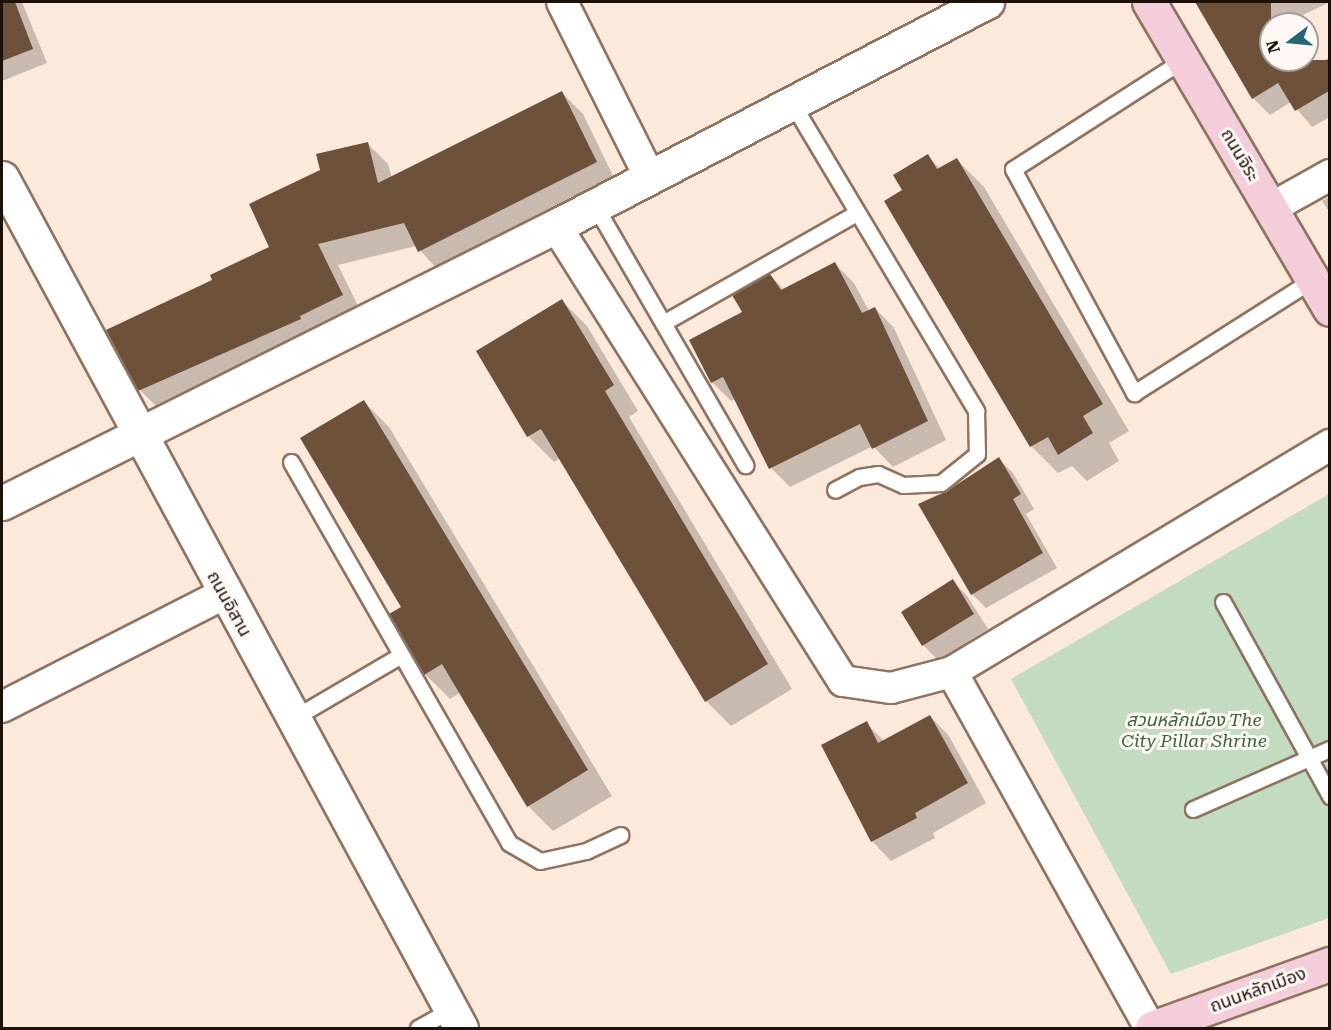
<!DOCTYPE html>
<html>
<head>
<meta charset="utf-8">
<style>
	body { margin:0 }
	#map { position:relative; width:1331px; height:1030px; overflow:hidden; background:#fbe9db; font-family:"Roboto Serif","Noto Sans Thai",serif }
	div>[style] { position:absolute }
	.green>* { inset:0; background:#c2dbc1 }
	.shadow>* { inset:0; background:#0003 }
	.building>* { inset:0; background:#6e513b }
	.roads { filter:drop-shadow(2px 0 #8f7461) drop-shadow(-2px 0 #8f7461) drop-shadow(0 2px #8f7461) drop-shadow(0 -2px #8f7461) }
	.service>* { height:15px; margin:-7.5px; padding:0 7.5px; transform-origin:7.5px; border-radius:7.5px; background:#fff }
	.minor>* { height:30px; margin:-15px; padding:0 15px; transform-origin:15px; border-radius:15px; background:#fff }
	.tertiary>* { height:33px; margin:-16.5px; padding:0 16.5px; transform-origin:16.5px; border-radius:16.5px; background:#fff }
	.secondary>* { height:33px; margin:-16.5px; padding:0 16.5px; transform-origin:16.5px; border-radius:16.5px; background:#f3cdda }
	span { translate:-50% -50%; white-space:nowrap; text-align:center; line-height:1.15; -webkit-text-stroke:6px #fff8f4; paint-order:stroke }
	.street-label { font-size:18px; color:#1c120a }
	.park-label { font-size:18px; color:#3a6439; font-style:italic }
	.frame { position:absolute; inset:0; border:3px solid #1c120a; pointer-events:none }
	.north { position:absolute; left:1259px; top:12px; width:60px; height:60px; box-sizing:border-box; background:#fff8f4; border:2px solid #a49c96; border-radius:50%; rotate:254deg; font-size:16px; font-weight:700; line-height:24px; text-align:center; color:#1c120a }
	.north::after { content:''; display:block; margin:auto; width:21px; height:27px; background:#236778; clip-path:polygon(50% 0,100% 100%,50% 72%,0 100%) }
</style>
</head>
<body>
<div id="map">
	<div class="green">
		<div style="clip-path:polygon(1329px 494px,1329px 918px,1171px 974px,1011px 679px)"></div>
	</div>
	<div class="shadow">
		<div style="clip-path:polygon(2px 2px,22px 2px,47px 63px,2px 81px)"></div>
		<div style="clip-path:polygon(1198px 2px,1330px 2px,1284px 24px,1271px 24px,1271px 60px,1306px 60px,1310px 68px,1330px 57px,1330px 117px,1312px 127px,1291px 102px,1270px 115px,1253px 98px)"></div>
		<div style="clip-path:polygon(562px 93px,583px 114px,617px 184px,440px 272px,416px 246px,338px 265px,363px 316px,161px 411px,140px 390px,108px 331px,214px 280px,271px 248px,322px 171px,367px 143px,388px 164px,392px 178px)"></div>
		<div style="clip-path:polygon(927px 156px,941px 169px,957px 160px,984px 187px,1129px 431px,1109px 443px,1119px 461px,1087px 481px,1072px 466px,1058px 473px,1031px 446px,904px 191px)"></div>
		<div style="clip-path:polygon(1330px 197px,1330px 213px,1322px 201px)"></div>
		<div style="clip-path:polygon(835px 264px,854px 283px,869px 311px,875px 308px,894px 328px,946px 440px,893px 467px,873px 446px,790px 487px,771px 468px,736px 399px,731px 401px,712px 382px,744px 313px,770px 275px,784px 290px)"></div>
		<div style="clip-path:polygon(562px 301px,587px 326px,638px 411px,629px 417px,792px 689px,731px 726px,706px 701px,560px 458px,554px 462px,528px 436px,478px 351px)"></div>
		<div style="clip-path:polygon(364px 402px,389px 427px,612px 796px,553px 831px,528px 806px,461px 692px,450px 699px,426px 675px,391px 614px,403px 607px)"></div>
		<div style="clip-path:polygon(999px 459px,1013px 473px,1034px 509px,1026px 514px,1057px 568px,986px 608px,972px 594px)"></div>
		<div style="clip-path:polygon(953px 581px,967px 596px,988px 629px,938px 660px,924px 646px,903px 612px)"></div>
		<div style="clip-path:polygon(930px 716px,949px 736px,986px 803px,933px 833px,935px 838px,891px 861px,872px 841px,866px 723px,884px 741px)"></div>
	</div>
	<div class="building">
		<div style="clip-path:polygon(2px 2px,15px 2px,33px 49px,2px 61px)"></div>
		<div style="clip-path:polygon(1195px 2px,1271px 2px,1271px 60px,1329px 60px,1329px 91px,1295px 111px,1278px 83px,1252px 99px)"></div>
		<div style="clip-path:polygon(562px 91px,597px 162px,418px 252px,404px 223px,318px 244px,343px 295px,300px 316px,301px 319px,138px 391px,106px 330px,212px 280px,210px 275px,269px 247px,249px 204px,320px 170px,316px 154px,368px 142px,378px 183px)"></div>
		<div style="clip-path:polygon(928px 154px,937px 169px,957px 158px,1103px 404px,1083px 416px,1093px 433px,1058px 455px,1048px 437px,1030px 447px,884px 201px,902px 190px,893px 175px)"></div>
		<div style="clip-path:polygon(835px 262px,862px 313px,875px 307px,928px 421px,872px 449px,860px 424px,769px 469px,723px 377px,711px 383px,689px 340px,742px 312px,732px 295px,770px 274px,781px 290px)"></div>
		<div style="clip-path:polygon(562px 299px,614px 385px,605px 391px,768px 664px,705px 702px,541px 429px,527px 437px,476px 351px)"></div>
		<div style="clip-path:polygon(364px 400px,588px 770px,527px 807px,442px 664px,424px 675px,389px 614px,401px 607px,300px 438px)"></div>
		<div style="clip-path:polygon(999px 457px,1021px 494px,1013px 499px,1043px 553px,971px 595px,918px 504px,947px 491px)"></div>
		<div style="clip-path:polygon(953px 579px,974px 614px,922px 646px,901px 612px)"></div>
		<div style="clip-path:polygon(930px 715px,968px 783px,915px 813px,917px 818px,871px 842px,821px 745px,867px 721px,878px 743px)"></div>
	</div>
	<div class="roads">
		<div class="service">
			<div style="left:1183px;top:60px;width:202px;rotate:147.3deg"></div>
			<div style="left:1013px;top:169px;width:255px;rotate:61.6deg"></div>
			<div style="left:1134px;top:393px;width:211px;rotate:-32.4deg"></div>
			<div style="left:792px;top:103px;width:359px;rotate:59.1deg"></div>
			<div style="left:976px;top:411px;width:43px;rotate:88.7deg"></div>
			<div style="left:977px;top:454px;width:46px;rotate:141.1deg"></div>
			<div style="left:941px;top:483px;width:38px;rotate:177deg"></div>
			<div style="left:903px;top:485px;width:27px;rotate:-156deg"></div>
			<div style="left:878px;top:474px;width:19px;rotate:171deg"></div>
			<div style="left:859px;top:477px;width:27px;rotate:152deg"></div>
			<div style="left:594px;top:204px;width:302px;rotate:59.9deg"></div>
			<div style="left:663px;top:323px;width:223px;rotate:-29.6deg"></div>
			<div style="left:291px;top:462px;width:439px;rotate:60.2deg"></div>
			<div style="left:509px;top:843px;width:36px;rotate:30deg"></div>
			<div style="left:540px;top:861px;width:47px;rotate:-12.3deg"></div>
			<div style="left:586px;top:851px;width:38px;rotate:-25deg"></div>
			<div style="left:1223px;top:602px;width:222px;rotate:61.1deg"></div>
			<div style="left:292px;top:719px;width:126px;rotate:-30.4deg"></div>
			<div style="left:1193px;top:809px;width:150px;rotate:-23.7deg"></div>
			<div style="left:418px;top:1028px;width:37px;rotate:-29deg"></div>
		</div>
		<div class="minor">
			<div style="left:562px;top:2px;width:192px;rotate:63.4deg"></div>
			<div style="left:1271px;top:208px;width:68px;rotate:-29.2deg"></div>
			<div style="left:556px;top:226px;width:538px;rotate:57.76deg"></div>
			<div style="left:843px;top:681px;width:49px;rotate:8.3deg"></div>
			<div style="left:891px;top:688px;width:63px;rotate:-14.7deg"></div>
			<div style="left:2px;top:707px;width:249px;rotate:-27deg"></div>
			<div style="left:1150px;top:1028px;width:407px;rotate:-119.1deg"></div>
			<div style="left:952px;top:672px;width:441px;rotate:-31deg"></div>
		</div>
		<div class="tertiary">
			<div style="left:2px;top:178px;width:966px;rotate:61.63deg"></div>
			<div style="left:2px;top:503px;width:619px;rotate:-26.57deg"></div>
			<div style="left:556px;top:226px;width:486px;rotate:-27.5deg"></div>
		</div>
		<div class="secondary">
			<div style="left:1149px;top:2px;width:356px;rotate:59.5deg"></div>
			<div style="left:1152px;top:1028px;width:189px;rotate:-19.8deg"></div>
		</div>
	</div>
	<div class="street-label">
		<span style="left:1240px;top:155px;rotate:59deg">ถนนจิระ</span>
		<span style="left:229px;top:604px;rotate:61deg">ถนนอิสาน</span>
		<span style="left:1258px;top:990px;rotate:-20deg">ถนนหลักเมือง</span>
	</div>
	<div class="park-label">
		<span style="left:1194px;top:731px">สวนหลักเมือง The<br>City Pillar Shrine</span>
	</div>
	<div class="frame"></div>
	<div class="north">N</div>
</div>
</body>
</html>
